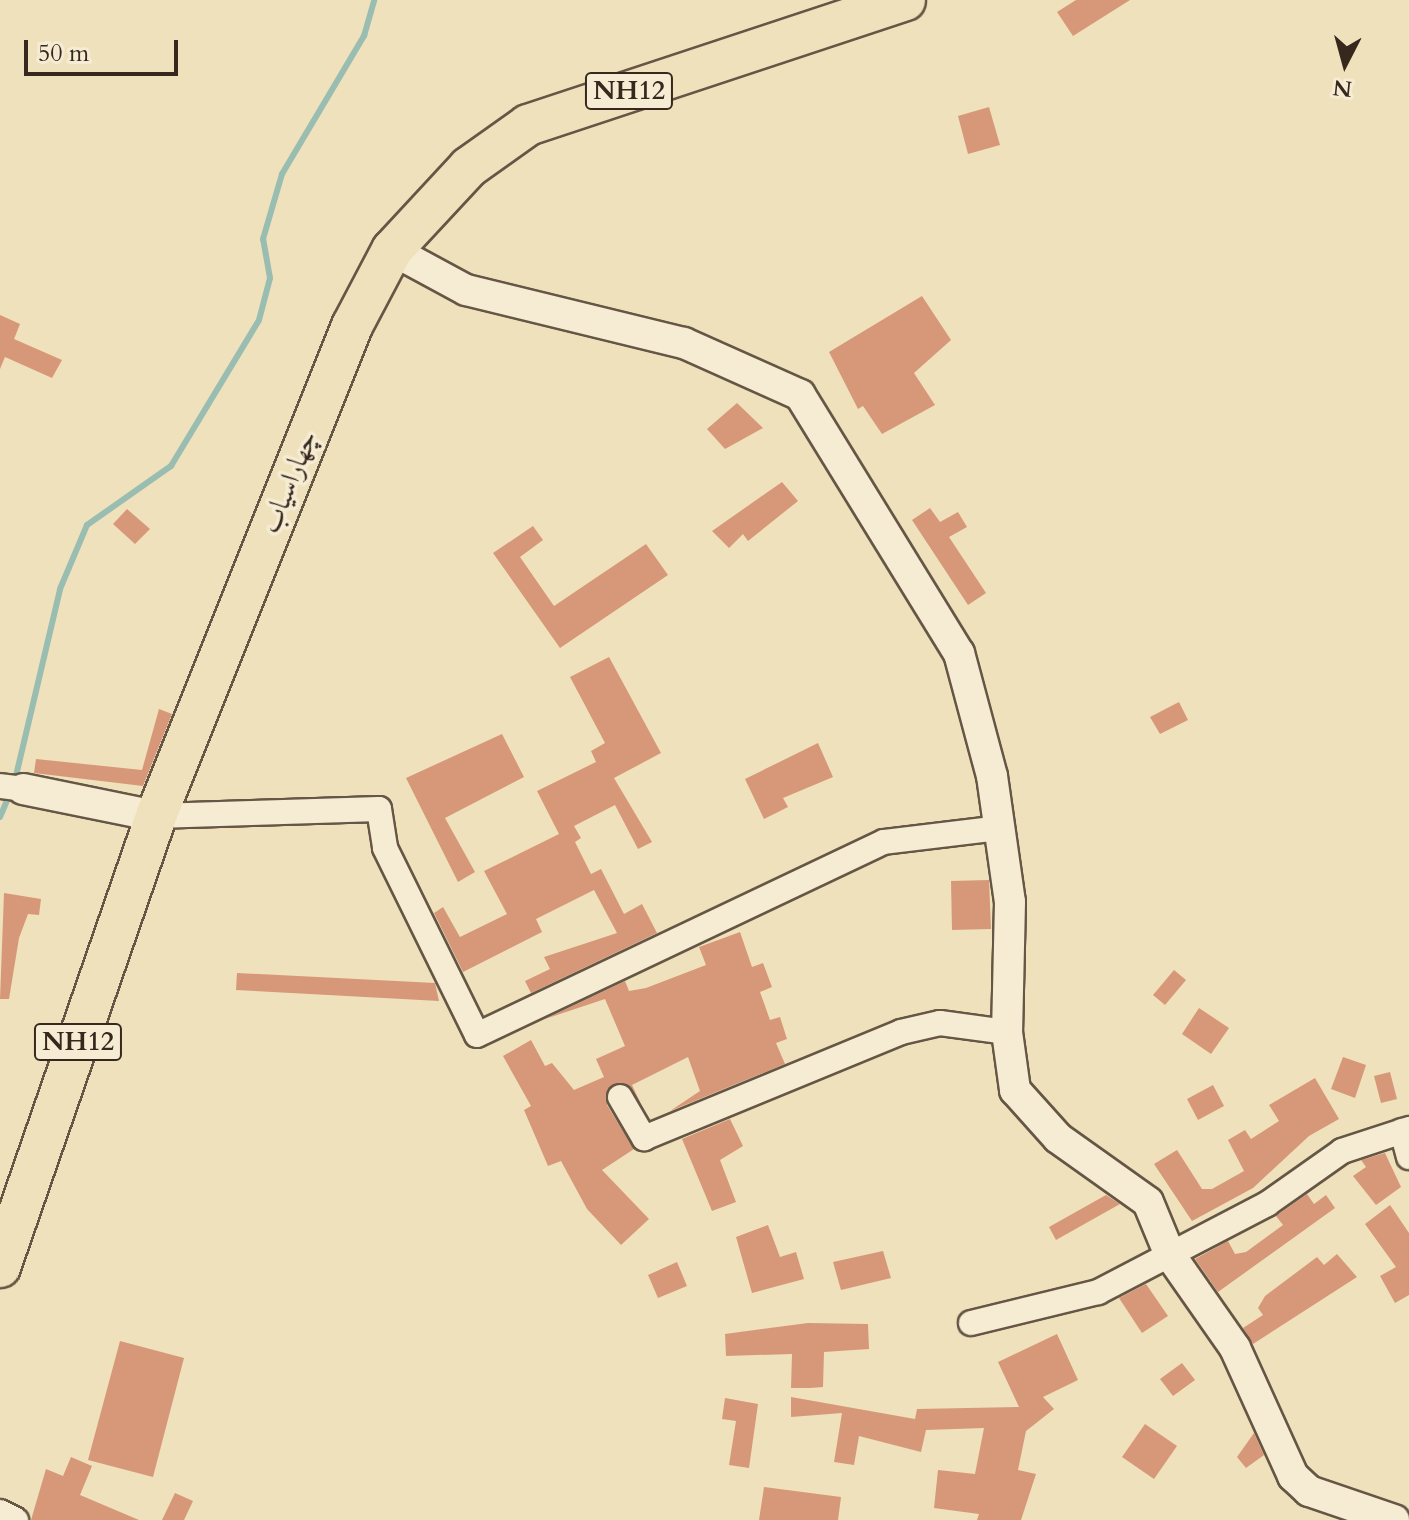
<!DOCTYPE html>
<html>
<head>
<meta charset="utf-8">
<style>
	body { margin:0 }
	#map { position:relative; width:1409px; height:1520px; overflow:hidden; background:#efe1bb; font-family:Cardo,Amiri,serif }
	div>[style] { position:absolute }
	.stream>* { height:6px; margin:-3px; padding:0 3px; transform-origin:3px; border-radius:3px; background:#9abdb2 }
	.building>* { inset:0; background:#d79879 }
	.roads { filter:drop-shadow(2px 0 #655645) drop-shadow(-2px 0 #655645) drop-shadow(0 2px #655645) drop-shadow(0 -2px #655645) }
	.minor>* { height:24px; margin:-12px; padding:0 12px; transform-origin:12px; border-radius:12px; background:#f5ecd3 }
	.tertiary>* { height:30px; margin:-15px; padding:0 15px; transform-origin:15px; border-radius:15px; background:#f5ecd3 }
	.trunk>* { height:40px; margin:-20px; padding:0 20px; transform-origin:20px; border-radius:20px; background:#efe1bb }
	span { translate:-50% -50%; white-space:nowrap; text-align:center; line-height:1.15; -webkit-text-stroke:7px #f5ecd3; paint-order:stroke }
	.shield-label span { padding:2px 6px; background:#f5ecd3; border:2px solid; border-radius:6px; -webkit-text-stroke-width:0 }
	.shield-label { font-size:26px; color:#37281e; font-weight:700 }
	.street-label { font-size:28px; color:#37281e }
	.north { position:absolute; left:1305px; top:24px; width:80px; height:80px; -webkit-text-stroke:6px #f5ecd3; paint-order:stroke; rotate:186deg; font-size:22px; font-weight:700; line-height:32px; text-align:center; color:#37281e }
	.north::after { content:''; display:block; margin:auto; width:28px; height:36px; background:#37281e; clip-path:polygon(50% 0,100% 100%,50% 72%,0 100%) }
	.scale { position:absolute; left:24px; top:40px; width:154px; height:36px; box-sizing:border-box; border:4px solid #37281e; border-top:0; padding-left:10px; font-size:24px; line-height:28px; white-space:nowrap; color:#37281e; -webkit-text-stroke:6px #f5ecd3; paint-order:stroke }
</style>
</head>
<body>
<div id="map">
	<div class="stream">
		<div style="left:15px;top:780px;width:196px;rotate:-76.7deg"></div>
		<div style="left:60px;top:589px;width:69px;rotate:-67.1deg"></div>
		<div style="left:87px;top:525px;width:103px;rotate:-35.1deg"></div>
		<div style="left:171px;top:466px;width:170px;rotate:-58.9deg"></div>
		<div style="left:259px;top:320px;width:43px;rotate:-75.3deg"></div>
		<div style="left:270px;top:278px;width:40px;rotate:-100deg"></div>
		<div style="left:263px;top:239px;width:68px;rotate:-73.7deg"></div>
		<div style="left:282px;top:174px;width:161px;rotate:-59.3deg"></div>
		<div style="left:364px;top:36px;width:37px;rotate:-74deg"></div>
		<div style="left:0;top:817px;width:25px;rotate:-67deg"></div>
	</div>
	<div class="building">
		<div style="clip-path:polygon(1076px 0,1130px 0,1073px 36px,1057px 12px)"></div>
		<div style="clip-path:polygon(989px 107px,1000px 145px,968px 154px,958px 116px)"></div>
		<div style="clip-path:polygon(922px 296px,951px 340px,914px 373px,935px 405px,882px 434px,863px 406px,858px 409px,829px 352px)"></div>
		<div style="clip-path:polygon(0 315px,20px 324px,14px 339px,62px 360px,52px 378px,5px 357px,0 369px)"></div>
		<div style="clip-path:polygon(737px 403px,763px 428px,725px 449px,707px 429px)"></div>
		<div style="clip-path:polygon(782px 482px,798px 501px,748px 541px,743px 534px,729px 548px,712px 531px)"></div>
		<div style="clip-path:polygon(930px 508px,940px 522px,958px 512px,967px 527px,949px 537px,986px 593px,968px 605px,912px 520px)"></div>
		<div style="clip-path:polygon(127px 509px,150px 529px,135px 544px,113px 524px)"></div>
		<div style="clip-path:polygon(533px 526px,543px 540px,520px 557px,554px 606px,646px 544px,668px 575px,560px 648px,493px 553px)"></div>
		<div style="clip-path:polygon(609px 657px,661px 753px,614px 778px,652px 842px,638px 849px,615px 805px,574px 826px,581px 838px,575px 842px,591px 874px,601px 869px,624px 914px,642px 904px,657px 933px,531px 993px,525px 981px,550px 969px,544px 957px,617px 933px,594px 890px,536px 919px,542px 932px,463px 972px,434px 913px,443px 907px,460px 937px,507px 914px,484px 871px,559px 834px,537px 791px,596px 762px,591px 751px,605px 743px,570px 677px)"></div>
		<div style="clip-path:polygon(1179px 702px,1188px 720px,1160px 734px,1150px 717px)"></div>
		<div style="clip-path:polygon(159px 709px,172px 714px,143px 786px,34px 773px,36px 759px,142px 770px)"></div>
		<div style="clip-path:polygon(502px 734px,524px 777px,445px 818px,475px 872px,458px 882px,406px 778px)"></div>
		<div style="clip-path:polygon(818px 743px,833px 777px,783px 798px,788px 807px,764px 819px,745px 779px)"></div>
		<div style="clip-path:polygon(989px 880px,991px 929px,952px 930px,951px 881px)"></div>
		<div style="clip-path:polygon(4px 893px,41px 899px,39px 915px,28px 914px,19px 938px,9px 999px,0 999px)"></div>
		<div style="clip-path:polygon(740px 932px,752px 967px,763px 963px,772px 987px,760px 992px,770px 1020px,780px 1017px,787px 1039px,776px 1043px,785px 1064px,670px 1111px,700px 1091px,688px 1057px,632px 1085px,641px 1104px,627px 1084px,607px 1089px,607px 1105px,634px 1149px,602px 1170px,649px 1219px,621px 1245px,587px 1209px,561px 1161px,548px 1166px,524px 1110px,531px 1106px,503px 1056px,531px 1040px,545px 1066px,552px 1063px,574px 1090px,604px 1077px,596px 1059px,625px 1046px,605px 999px,545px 1019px,625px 981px,629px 991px,646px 988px,706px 965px,699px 947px)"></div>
		<div style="clip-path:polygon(1174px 970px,1186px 980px,1165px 1005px,1153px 995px)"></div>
		<div style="clip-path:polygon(237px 973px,435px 983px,439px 1001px,236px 990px)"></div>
		<div style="clip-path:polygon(1199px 1008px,1229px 1028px,1211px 1054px,1182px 1034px)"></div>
		<div style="clip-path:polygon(1343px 1057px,1366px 1065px,1355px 1098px,1331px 1089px)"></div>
		<div style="clip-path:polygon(1390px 1072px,1397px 1099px,1381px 1103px,1374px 1076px)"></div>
		<div style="clip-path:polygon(1315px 1078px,1339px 1119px,1309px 1136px,1253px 1188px,1192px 1221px,1154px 1164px,1177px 1150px,1202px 1189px,1212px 1189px,1244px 1171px,1228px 1140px,1245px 1130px,1251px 1139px,1279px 1121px,1269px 1105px)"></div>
		<div style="clip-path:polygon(1213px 1085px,1224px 1106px,1198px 1120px,1187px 1099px)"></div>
		<div style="clip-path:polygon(730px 1119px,743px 1146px,720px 1160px,736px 1202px,712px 1211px,682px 1139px)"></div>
		<div style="clip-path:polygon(1385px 1153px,1401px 1187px,1376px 1205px,1353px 1176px,1366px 1167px,1361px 1160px)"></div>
		<div style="clip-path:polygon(1307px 1194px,1314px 1204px,1326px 1195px,1335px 1208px,1218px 1292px,1195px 1259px,1228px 1241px,1235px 1254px,1246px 1252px,1283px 1225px,1276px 1216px)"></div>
		<div style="clip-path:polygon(1106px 1195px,1120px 1204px,1056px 1240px,1049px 1227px)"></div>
		<div style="clip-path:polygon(1390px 1205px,1409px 1233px,1409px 1295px,1395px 1303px,1380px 1276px,1396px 1267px,1365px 1224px)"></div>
		<div style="clip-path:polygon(768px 1225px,780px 1257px,796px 1252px,804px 1279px,752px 1293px,736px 1237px)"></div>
		<div style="clip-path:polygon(883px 1251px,891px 1278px,841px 1290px,833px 1262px)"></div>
		<div style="clip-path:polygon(1337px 1254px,1357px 1277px,1253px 1344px,1243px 1328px,1263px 1315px,1258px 1308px,1265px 1296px,1317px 1257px,1324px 1265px)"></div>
		<div style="clip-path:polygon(677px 1262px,687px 1286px,658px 1298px,648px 1275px)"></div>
		<div style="clip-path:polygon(1146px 1284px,1168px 1316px,1142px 1333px,1119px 1298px)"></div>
		<div style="clip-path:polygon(808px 1323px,868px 1324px,869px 1349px,824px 1352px,823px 1387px,810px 1388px,791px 1388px,792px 1354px,726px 1356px,725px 1334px)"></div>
		<div style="clip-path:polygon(1057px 1334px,1078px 1380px,1043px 1397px,1054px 1409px,1026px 1431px,1018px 1470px,1036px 1474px,1021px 1520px,977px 1520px,979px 1514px,934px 1508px,938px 1470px,975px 1474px,984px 1428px,926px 1430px,921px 1452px,859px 1436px,854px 1465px,834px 1462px,842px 1413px,791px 1417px,791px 1397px,915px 1419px,917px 1409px,1019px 1407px,998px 1362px)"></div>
		<div style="clip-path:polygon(120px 1341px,184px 1358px,153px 1477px,88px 1460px)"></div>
		<div style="clip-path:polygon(1182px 1363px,1195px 1380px,1173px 1396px,1160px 1379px)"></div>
		<div style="clip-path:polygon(725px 1398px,758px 1404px,749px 1468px,729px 1465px,736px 1421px,722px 1419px)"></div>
		<div style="clip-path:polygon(1145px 1424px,1177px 1446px,1154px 1479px,1122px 1457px)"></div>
		<div style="clip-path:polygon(1254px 1433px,1264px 1455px,1246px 1468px,1237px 1457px)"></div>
		<div style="clip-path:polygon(71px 1457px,92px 1466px,80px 1495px,139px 1520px,31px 1520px,46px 1469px,63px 1476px)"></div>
		<div style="clip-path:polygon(764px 1487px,841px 1497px,838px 1520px,759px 1520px)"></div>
		<div style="clip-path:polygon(175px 1493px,193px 1501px,184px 1520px,162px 1520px)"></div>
	</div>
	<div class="roads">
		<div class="minor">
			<div style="left:0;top:786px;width:23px;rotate:7deg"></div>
			<div style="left:156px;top:816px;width:223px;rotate:-1.8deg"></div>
			<div style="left:379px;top:809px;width:39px;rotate:81deg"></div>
			<div style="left:385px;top:848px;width:208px;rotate:63.8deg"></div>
			<div style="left:477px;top:1035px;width:450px;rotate:-25.4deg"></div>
			<div style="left:884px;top:842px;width:116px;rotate:-6.9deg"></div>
			<div style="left:620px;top:1097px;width:48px;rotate:59.7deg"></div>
			<div style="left:644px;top:1138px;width:278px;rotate:-22.4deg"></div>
			<div style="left:901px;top:1032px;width:40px;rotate:-13deg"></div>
			<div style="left:940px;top:1023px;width:68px;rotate:7.7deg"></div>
			<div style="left:1402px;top:1131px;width:27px;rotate:75deg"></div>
			<div style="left:971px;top:1323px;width:131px;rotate:-13.7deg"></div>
			<div style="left:1098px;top:1292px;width:191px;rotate:-27.5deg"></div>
			<div style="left:1267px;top:1204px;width:92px;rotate:-35.2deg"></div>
			<div style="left:1342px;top:1151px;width:71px;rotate:-18.2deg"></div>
			<div style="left:0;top:1512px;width:18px;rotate:27deg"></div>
		</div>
		<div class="tertiary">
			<div style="left:392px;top:250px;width:84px;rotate:28.4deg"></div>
			<div style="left:466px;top:290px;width:224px;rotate:13.7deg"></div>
			<div style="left:684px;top:343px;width:127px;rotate:24.1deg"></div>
			<div style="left:800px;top:395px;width:303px;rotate:58.4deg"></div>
			<div style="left:959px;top:653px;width:127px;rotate:75deg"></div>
			<div style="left:992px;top:776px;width:127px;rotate:81.9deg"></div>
			<div style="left:1010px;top:902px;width:130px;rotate:91.3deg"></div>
			<div style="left:1007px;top:1032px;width:59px;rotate:82.1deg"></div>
			<div style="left:1015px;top:1090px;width:64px;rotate:48.1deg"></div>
			<div style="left:1058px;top:1138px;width:110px;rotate:35.4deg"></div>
			<div style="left:1148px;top:1202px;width:57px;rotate:67.5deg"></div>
			<div style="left:1170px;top:1255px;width:113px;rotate:55deg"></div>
			<div style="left:1235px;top:1348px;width:141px;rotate:65.6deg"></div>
			<div style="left:1293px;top:1476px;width:22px;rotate:43deg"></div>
			<div style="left:1309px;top:1491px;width:90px;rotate:18.8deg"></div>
			<div style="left:23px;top:789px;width:136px;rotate:11.5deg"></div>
		</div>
		<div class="trunk">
			<div style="left:0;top:1267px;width:477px;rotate:-70.9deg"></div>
			<div style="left:156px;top:816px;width:528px;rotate:-68.2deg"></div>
			<div style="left:352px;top:326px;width:86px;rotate:-62.2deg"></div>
			<div style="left:392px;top:250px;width:113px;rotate:-47.1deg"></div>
			<div style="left:469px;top:167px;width:72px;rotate:-35.4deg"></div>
			<div style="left:528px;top:125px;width:397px;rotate:-18.3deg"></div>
		</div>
	</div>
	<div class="shield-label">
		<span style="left:629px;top:91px">NH12</span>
		<span style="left:78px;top:1042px">NH12</span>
	</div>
	<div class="street-label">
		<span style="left:289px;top:482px;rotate:-68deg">چهاراسیاب</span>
	</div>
	<div class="north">N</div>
	<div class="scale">50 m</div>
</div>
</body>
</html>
